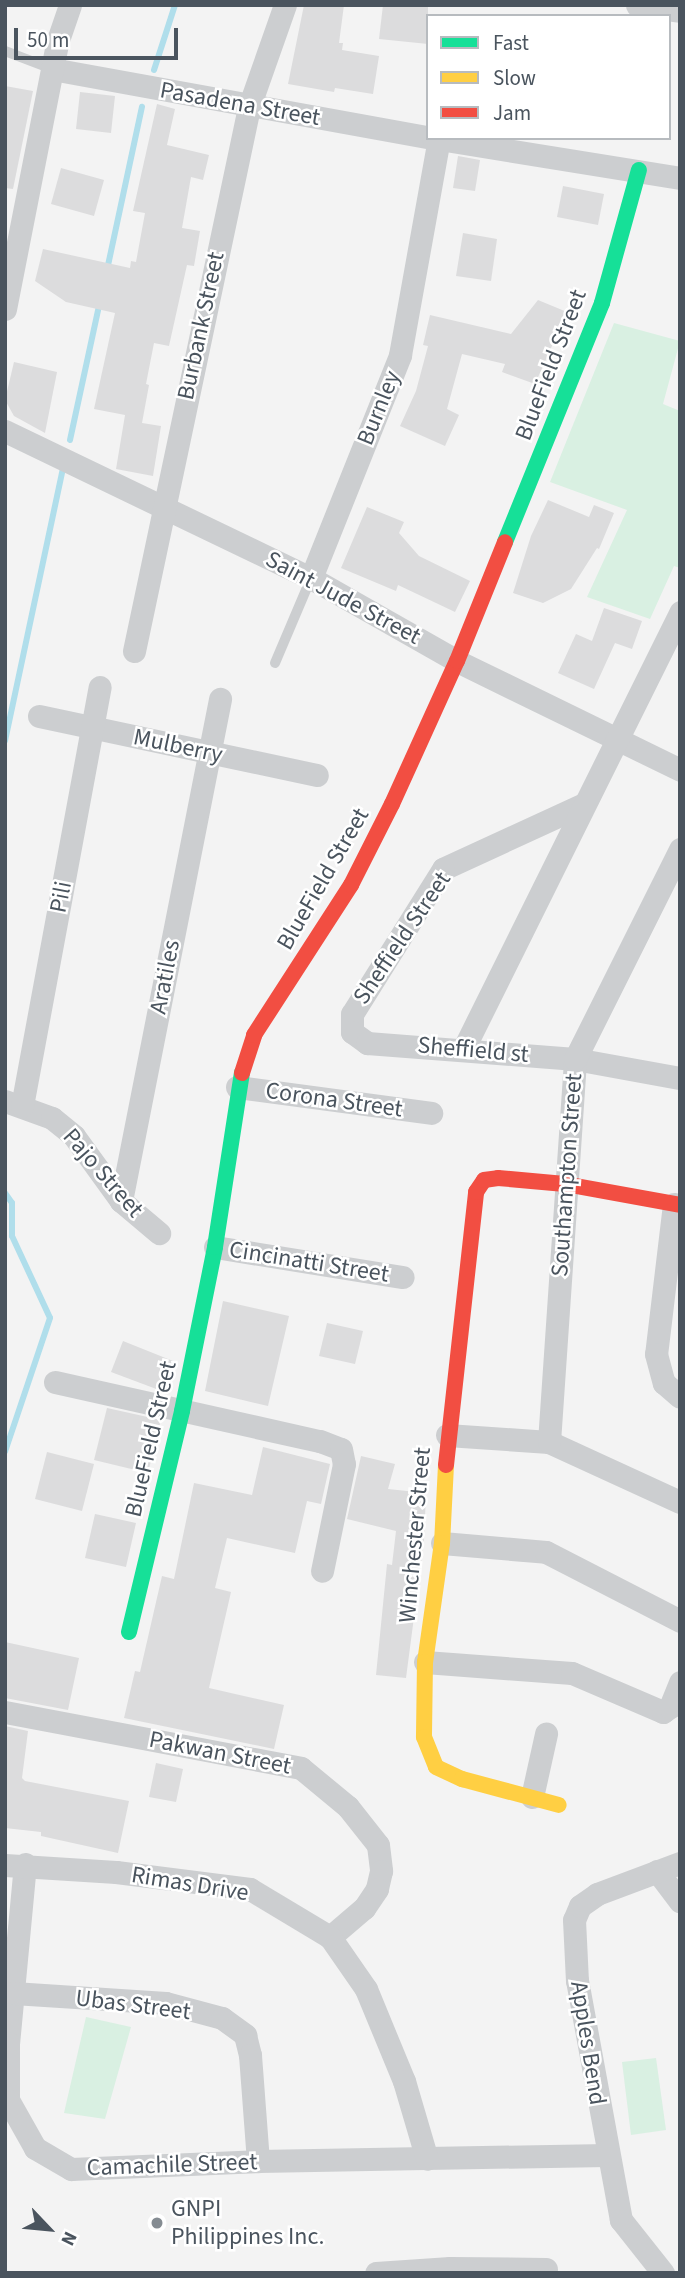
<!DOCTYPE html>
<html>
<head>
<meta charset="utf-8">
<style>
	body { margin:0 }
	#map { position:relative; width:685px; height:2278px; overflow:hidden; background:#f3f3f3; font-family:"Source Sans 3",sans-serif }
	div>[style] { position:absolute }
	.green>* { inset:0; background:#d9f0e2 }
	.stream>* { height:6px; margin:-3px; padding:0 3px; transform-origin:3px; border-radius:3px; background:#b0deeb }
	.building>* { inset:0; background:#dcdcdd }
	.lane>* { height:10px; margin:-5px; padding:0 5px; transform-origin:5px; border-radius:5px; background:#ccced0 }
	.street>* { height:23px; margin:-11.5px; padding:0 11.5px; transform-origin:11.5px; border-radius:11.5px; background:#ccced0 }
	.fast>* { height:16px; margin:-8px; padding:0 8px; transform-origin:8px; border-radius:8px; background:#16e098 }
	.slow>* { height:16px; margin:-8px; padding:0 8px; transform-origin:8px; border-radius:8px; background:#ffcf43 }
	.jam>* { height:16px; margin:-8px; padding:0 8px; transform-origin:8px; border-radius:8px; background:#f24e42 }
	.dots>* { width:19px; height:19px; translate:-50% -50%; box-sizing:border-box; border:4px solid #fff; border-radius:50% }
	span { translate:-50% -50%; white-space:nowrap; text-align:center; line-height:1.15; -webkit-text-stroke:5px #fff; paint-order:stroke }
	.street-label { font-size:24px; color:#4a545e }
	.poi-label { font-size:24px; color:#4a545e }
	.left { translate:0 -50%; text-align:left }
	.frame { position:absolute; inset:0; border:7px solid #4a545e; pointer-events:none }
	.legend { position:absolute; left:426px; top:14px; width:245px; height:126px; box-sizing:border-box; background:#fff; border:2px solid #b7bbbf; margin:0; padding:9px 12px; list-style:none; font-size:21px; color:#4a545e }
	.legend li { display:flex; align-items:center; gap:14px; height:35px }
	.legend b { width:35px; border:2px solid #b7bbbf }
	.north { position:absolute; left:14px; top:2194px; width:70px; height:70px; -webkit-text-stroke:5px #fff; paint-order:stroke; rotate:116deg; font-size:19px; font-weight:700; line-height:28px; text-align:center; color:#4a545e }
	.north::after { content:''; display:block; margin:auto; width:24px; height:32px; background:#4a545e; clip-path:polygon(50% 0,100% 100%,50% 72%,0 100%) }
	.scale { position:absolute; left:14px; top:28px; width:164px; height:32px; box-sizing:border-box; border:4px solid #4a545e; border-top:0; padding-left:9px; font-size:21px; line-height:24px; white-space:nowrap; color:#4a545e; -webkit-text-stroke:5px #fff; paint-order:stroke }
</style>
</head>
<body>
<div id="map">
	<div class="green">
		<div style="clip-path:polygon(614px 323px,680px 341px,663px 404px,680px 411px,680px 568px,674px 566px,650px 619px,587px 597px,627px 510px,550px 482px)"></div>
		<div style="clip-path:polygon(86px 2017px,131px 2027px,105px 2119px,64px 2113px)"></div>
		<div style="clip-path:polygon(656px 2058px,666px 2130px,631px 2135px,622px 2062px)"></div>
	</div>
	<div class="stream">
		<div style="left:154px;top:70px;width:68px;rotate:-72.1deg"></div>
		<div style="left:107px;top:270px;width:167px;rotate:-77.9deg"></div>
		<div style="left:70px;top:440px;width:142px;rotate:-77.8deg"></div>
		<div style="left:5px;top:741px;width:280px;rotate:-78deg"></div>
		<div style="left:5px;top:1193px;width:12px;rotate:55deg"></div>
		<div style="left:12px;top:1203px;width:33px;rotate:90deg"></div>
		<div style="left:12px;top:1236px;width:90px;rotate:65.1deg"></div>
		<div style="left:50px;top:1318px;width:141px;rotate:108.6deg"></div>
	</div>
	<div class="building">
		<div style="clip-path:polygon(304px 5px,344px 5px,339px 43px,343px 43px,342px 50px,379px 56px,373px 94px,335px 88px,334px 92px,288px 84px)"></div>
		<div style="clip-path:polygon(383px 5px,428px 5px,428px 44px,379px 39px)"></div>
		<div style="clip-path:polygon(5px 86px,33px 91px,13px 189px,5px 188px)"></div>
		<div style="clip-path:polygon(80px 92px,115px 96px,111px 133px,76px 129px)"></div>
		<div style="clip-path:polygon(157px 104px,175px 109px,167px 145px,209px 155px,203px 180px,191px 177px,182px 228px,200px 231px,194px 266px,187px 265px,169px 346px,154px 343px,146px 384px,149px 385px,142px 423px,161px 426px,153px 476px,116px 469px,125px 415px,94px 409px,115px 313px,66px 302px,35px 281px,43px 249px,130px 268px,131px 261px,136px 262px,145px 213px,133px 211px)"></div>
		<div style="clip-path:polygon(458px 156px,480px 160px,475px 191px,453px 188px)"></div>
		<div style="clip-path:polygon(61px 168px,104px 180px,94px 216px,51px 204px)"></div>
		<div style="clip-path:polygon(563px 186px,604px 194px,598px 225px,557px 217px)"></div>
		<div style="clip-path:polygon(463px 233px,497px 239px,491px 281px,456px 276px)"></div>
		<div style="clip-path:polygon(538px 300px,567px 312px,535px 384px,502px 372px,505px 364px,462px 354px,447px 409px,459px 415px,445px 446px,400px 426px,416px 391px,428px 346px,423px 345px,430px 315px,511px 334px)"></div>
		<div style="clip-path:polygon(14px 362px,57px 372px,45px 433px,14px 416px,5px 400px)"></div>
		<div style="clip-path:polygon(548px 500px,589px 517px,594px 505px,614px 513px,599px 549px,597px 548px,571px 589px,543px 603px,513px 593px,531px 536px)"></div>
		<div style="clip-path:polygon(367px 507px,404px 522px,399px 533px,419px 556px,470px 581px,455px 612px,398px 585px,396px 591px,341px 568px)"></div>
		<div style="clip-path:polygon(604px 608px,642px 621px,632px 649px,615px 643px,594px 689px,558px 673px,576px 634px,592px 641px)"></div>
		<div style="clip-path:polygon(223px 1301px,289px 1316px,268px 1406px,205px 1391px)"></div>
		<div style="clip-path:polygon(327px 1323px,363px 1331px,355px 1364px,319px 1356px)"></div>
		<div style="clip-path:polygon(123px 1341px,173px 1361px,167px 1393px,111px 1372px)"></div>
		<div style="clip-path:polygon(107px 1408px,161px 1420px,148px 1473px,94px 1460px)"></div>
		<div style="clip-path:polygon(263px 1447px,330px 1464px,321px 1504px,307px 1501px,295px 1553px,227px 1538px,215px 1588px,231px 1592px,209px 1688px,284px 1705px,274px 1749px,124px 1718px,135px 1671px,140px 1672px,162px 1576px,174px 1579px,194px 1483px,252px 1495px)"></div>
		<div style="clip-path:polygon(47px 1452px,94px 1464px,82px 1511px,35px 1499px)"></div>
		<div style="clip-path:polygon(361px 1456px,395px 1464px,388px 1489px,426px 1493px,424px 1541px,406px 1678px,376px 1675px,387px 1564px,392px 1565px,396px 1531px,347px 1519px)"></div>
		<div style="clip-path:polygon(95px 1514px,136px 1523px,126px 1567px,85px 1558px)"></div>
		<div style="clip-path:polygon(5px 1642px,79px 1658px,68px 1710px,5px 1698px)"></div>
		<div style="clip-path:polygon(5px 1726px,28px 1731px,22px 1778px,25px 1781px,129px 1801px,118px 1853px,41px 1836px,41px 1832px,5px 1828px)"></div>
		<div style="clip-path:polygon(156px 1763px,183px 1769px,176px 1802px,149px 1797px)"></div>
	</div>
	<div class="lane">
		<div style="left:5px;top:51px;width:50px;rotate:21deg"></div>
		<div style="left:275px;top:663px;width:92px;rotate:-67deg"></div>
	</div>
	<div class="street">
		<div style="left:637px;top:5px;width:43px;rotate:7.9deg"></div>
		<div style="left:52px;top:69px;width:382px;rotate:10.3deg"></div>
		<div style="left:433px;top:138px;width:250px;rotate:9.2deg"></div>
		<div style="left:5px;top:309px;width:271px;rotate:-78.9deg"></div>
		<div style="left:57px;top:43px;width:40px;rotate:-71.1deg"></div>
		<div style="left:5px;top:431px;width:339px;rotate:25.7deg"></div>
		<div style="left:311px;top:578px;width:168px;rotate:29.6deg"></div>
		<div style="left:457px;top:661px;width:248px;rotate:26deg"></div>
		<div style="left:311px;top:578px;width:240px;rotate:-68.2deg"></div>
		<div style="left:400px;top:355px;width:219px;rotate:-79.8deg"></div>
		<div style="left:134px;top:651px;width:556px;rotate:-78.06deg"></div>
		<div style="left:249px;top:107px;width:108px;rotate:-70.6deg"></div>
		<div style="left:39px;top:716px;width:284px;rotate:12deg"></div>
		<div style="left:584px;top:804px;width:155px;rotate:155.3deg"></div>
		<div style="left:443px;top:869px;width:171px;rotate:122.1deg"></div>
		<div style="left:352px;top:1014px;width:18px;rotate:90deg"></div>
		<div style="left:352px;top:1032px;width:19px;rotate:36deg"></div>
		<div style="left:367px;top:1043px;width:209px;rotate:4.4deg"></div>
		<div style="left:575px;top:1059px;width:107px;rotate:10.3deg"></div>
		<div style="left:464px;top:1048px;width:487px;rotate:-63.6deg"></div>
		<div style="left:237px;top:1087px;width:196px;rotate:7.6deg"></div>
		<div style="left:5px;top:1101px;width:50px;rotate:19.9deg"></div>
		<div style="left:52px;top:1118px;width:28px;rotate:39deg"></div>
		<div style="left:74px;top:1136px;width:80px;rotate:54.1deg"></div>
		<div style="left:121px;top:1201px;width:50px;rotate:40.1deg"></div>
		<div style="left:22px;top:1106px;width:426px;rotate:-79.5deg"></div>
		<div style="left:121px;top:1201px;width:512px;rotate:-78.84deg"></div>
		<div style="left:674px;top:1204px;width:151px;rotate:96.8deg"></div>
		<div style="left:656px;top:1354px;width:30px;rotate:75deg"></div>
		<div style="left:664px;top:1383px;width:21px;rotate:41deg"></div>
		<div style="left:215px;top:1247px;width:190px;rotate:9.1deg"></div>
		<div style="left:55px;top:1382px;width:271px;rotate:12.6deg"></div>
		<div style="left:320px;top:1441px;width:22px;rotate:21deg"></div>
		<div style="left:341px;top:1449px;width:15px;rotate:79deg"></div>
		<div style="left:344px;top:1464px;width:109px;rotate:101.6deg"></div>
		<div style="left:447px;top:1435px;width:102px;rotate:3.9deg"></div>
		<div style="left:549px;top:1442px;width:144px;rotate:24.6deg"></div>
		<div style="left:549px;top:1442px;width:384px;rotate:-86.1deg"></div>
		<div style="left:575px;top:1059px;width:235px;rotate:-63.4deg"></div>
		<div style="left:442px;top:1543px;width:104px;rotate:4.9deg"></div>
		<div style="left:546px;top:1552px;width:151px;rotate:27.2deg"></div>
		<div style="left:425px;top:1662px;width:147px;rotate:4.3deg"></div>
		<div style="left:572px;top:1673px;width:99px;rotate:23.2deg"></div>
		<div style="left:663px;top:1712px;width:9px;rotate:-36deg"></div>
		<div style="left:670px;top:1707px;width:27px;rotate:-68deg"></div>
		<div style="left:5px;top:1712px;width:301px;rotate:10.7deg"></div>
		<div style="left:301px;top:1768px;width:61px;rotate:39.7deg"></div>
		<div style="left:348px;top:1807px;width:48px;rotate:51.7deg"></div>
		<div style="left:378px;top:1845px;width:26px;rotate:83deg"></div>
		<div style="left:381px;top:1871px;width:18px;rotate:103deg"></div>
		<div style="left:377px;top:1889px;width:23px;rotate:124deg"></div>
		<div style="left:364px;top:1908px;width:45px;rotate:139.5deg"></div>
		<div style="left:532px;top:1797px;width:65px;rotate:-77.5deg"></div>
		<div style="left:25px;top:1864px;width:180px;rotate:95.4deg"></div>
		<div style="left:8px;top:2043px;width:57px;rotate:90deg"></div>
		<div style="left:8px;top:2100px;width:55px;rotate:60.6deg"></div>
		<div style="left:35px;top:2148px;width:42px;rotate:30.3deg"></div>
		<div style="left:71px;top:2169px;width:187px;rotate:-2.4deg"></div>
		<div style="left:258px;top:2161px;width:349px;rotate:-1deg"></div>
		<div style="left:5px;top:1865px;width:111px;rotate:3.6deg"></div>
		<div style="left:116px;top:1872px;width:135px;rotate:7.2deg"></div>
		<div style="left:250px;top:1889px;width:93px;rotate:31deg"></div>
		<div style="left:330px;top:1937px;width:63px;rotate:55.3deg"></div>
		<div style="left:366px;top:1989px;width:100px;rotate:67.6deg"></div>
		<div style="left:404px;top:2081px;width:81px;rotate:73.6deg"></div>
		<div style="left:657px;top:1871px;width:38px;rotate:53deg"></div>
		<div style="left:13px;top:1993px;width:153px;rotate:3.7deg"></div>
		<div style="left:166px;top:2003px;width:58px;rotate:15deg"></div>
		<div style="left:222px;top:2018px;width:29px;rotate:36deg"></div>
		<div style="left:245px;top:2035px;width:21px;rotate:76deg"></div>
		<div style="left:250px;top:2055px;width:106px;rotate:85.7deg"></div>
		<div style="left:376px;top:2273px;width:74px;rotate:-3.9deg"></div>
		<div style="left:450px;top:2268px;width:96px;rotate:0.6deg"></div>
		<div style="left:663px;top:2273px;width:68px;rotate:-128.4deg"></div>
		<div style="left:621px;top:2220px;width:243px;rotate:-100.4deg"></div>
		<div style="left:577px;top:1981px;width:61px;rotate:-92.8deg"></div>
		<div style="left:574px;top:1920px;width:15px;rotate:-67deg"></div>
		<div style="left:580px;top:1906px;width:21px;rotate:-35deg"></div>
		<div style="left:597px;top:1894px;width:89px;rotate:-20.5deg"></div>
	</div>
	<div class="fast">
		<div style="left:505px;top:542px;width:258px;rotate:-67.9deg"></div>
		<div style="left:602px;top:303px;width:138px;rotate:-74.5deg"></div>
		<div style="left:129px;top:1632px;width:227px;rotate:-76.5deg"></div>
		<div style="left:182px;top:1411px;width:167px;rotate:-78.6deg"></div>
		<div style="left:215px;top:1247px;width:176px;rotate:-81.2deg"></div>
	</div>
	<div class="slow">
		<div style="left:446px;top:1465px;width:78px;rotate:92.9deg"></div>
		<div style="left:442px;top:1543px;width:120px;rotate:98.1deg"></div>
		<div style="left:425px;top:1662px;width:75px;rotate:90.8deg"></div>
		<div style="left:424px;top:1737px;width:32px;rotate:68deg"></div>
		<div style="left:436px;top:1767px;width:29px;rotate:25deg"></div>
		<div style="left:462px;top:1779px;width:100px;rotate:15deg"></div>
	</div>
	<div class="jam">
		<div style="left:242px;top:1073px;width:40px;rotate:-72deg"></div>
		<div style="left:254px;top:1035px;width:179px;rotate:-57.1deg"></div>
		<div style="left:351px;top:885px;width:91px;rotate:-63.2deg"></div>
		<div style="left:392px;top:804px;width:157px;rotate:-65.6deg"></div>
		<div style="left:457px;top:661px;width:128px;rotate:-68deg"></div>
		<div style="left:446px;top:1465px;width:275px;rotate:-83.7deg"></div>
		<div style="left:476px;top:1192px;width:14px;rotate:-56deg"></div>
		<div style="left:484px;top:1180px;width:14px;rotate:-8deg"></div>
		<div style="left:498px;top:1178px;width:67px;rotate:5.1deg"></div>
		<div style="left:565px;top:1184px;width:117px;rotate:10.3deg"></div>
	</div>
	<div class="dots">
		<div style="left:157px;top:2223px;background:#858c92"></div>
	</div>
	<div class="street-label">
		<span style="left:240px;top:104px;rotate:10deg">Pasadena Street</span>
		<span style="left:201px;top:326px;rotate:-78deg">Burbank Street</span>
		<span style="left:551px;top:365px;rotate:-69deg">BlueField Street</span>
		<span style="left:379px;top:408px;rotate:-68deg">Burnley</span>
		<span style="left:343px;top:598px;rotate:28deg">Saint Jude Street</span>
		<span style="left:178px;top:746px;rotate:12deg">Mulberry</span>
		<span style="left:323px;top:879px;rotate:-60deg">BlueField Street</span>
		<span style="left:61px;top:897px;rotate:-79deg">Pili</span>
		<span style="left:402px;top:938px;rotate:-56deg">Sheffield Street</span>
		<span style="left:165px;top:977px;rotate:-79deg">Aratiles</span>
		<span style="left:473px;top:1050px;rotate:5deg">Sheffield st</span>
		<span style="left:334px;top:1100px;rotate:8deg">Corona Street</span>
		<span style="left:103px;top:1173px;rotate:49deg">Pajo Street</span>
		<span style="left:567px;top:1175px;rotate:-86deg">Southampton Street</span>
		<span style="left:309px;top:1262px;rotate:9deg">Cincinatti Street</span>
		<span style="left:151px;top:1439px;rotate:-77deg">BlueField Street</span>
		<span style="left:415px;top:1535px;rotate:-85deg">Winchester Street</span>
		<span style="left:220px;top:1753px;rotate:11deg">Pakwan Street</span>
		<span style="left:190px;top:1884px;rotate:9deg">Rimas Drive</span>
		<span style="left:133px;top:2005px;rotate:7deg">Ubas Street</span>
		<span style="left:588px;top:2043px;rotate:81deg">Apples Bend</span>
		<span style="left:172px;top:2165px;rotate:-2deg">Camachile Street</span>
	</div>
	<div class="poi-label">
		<span class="left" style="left:171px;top:2223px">GNPI<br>Philippines Inc.</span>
	</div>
	<div class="frame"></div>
	<ul class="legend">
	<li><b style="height:9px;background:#16e098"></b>Fast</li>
	<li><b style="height:9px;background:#ffcf43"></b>Slow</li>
	<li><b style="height:9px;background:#f24e42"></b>Jam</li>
	</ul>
	<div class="north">N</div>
	<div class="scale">50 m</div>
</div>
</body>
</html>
